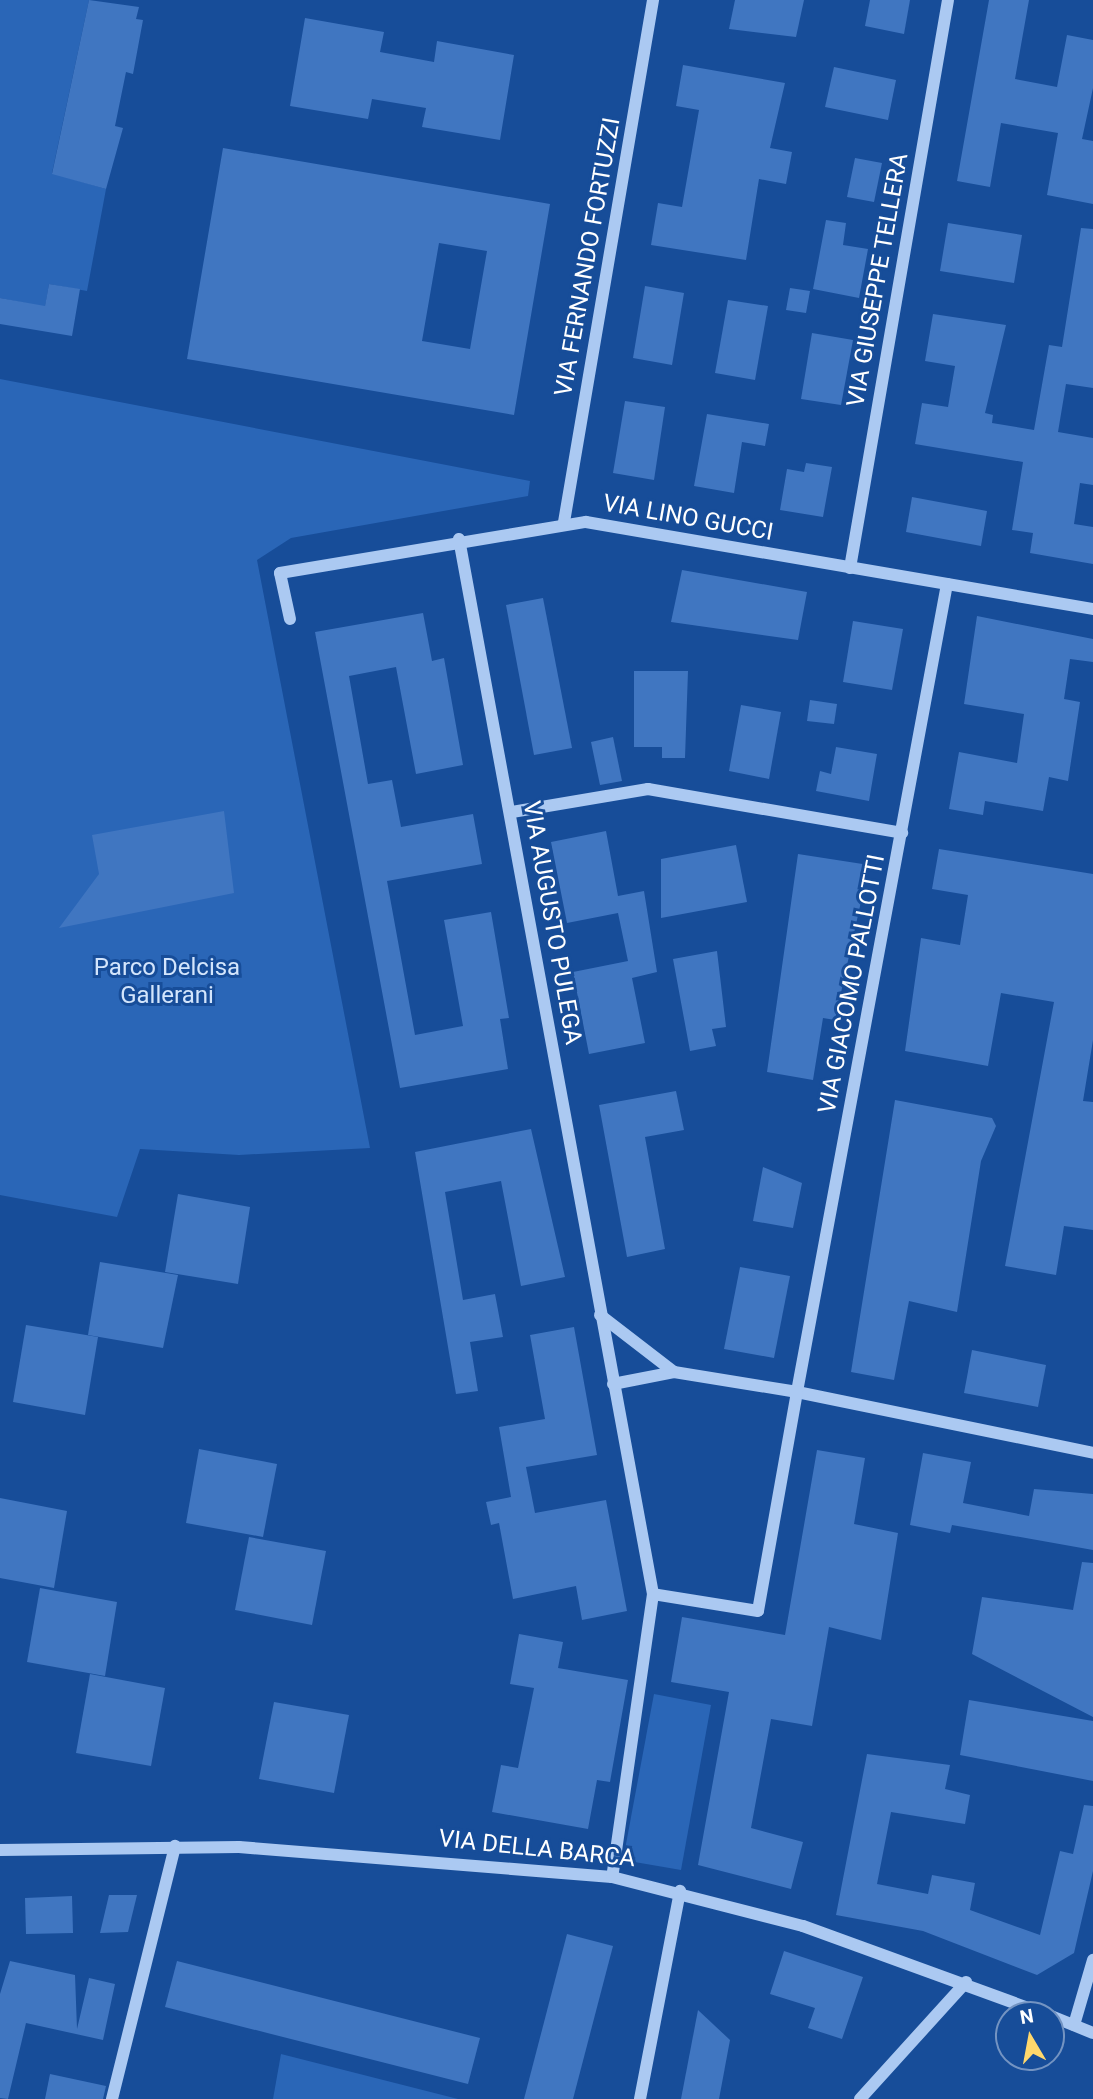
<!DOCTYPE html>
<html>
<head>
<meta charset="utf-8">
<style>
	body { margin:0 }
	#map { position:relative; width:1093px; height:2099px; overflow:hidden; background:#174d99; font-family:Roboto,sans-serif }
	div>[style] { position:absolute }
	.green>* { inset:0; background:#2a66b7 }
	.building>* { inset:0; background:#4076c1 }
	.minor>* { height:12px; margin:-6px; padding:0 6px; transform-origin:6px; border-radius:6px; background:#abc9f2 }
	span { translate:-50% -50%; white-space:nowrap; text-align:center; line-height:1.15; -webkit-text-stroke:6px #174d99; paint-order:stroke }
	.street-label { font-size:24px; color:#fff }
	.park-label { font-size:24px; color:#d3e5fc }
	.north { position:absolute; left:995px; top:2001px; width:70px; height:70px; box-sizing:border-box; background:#174d99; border:2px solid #7494c2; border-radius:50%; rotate:350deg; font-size:19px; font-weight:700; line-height:28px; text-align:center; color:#fff }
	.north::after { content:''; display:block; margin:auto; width:24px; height:32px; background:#ffd86c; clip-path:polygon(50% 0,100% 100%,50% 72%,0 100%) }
</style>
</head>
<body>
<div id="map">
	<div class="green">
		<div style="clip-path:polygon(0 0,89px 0,52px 173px,106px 189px,87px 291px,49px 284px,45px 307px,0 298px)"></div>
		<div style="clip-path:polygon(0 379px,530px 481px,528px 496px,291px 538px,257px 560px,370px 1148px,239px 1155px,140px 1149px,117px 1217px,0 1195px)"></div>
		<div style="clip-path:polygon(654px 1694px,711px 1705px,681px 1870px,623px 1860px)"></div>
		<div style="clip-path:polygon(281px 2054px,458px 2099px,273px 2099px)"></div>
	</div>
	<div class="building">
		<div style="clip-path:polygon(89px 0,139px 7px,136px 19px,143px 20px,133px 74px,126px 72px,115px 126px,123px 128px,106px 189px,52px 174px)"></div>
		<div style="clip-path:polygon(735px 0,804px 0,796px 37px,729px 29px)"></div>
		<div style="clip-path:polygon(870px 0,910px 0,904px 34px,865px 26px)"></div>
		<div style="clip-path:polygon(989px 0,1029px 0,1015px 79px,1057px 87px,1067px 35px,1093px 40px,1093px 88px,1082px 139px,1093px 141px,1093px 204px,1047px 195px,1058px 133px,1001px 123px,990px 187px,957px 181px)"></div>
		<div style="clip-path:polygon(305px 18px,384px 32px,380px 52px,434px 62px,437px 41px,514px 55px,500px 140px,422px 127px,426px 108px,372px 99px,368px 119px,290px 106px)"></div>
		<div style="clip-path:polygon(683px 65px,785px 83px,770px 148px,792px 152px,786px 184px,759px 179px,746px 260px,651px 245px,658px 203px,682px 207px,699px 110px,676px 106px)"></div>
		<div style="clip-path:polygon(834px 67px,896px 80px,888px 120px,825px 107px)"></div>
		<div style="clip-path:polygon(evenodd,223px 148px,550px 204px,514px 415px,187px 359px,223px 148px,439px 243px,487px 251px,470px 349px,422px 341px,439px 243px)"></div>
		<div style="clip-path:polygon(855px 158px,882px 163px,874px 202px,847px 197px)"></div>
		<div style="clip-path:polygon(826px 220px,846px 223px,843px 245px,868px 249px,859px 298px,813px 289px)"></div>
		<div style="clip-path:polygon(948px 223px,1022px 235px,1014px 283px,940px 271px)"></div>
		<div style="clip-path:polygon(1081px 228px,1093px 229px,1093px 388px,1066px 384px,1058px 432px,1093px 438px,1093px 485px,1080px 483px,1074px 524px,1093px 527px,1093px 564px,1030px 553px,1033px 533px,1012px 530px,1023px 462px,915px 444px,922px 403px,948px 407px,955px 366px,925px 361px,933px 314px,1006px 325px,985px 413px,993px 415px,992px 423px,1034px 430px,1049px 345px,1062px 347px)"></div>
		<div style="clip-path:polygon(49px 284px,80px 289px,72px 336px,0 324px,0 298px,45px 306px)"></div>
		<div style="clip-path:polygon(645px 286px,684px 293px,672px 365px,633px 358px)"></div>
		<div style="clip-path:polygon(790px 288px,810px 291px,806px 313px,786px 310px)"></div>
		<div style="clip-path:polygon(728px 300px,768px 306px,755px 380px,715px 373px)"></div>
		<div style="clip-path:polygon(812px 333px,853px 340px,841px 405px,801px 399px)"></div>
		<div style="clip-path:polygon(625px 401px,665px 407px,654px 480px,613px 473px)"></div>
		<div style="clip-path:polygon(707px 414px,769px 424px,765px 446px,742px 442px,734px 493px,694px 486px)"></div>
		<div style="clip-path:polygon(806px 463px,832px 467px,823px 517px,780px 510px,787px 469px,804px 472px)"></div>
		<div style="clip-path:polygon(912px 497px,987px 511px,981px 546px,906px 532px)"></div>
		<div style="clip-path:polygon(682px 570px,807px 592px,798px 640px,671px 622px)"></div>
		<div style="clip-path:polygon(543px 598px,572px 748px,534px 755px,506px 605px)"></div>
		<div style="clip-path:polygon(423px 613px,432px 661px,444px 658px,463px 765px,416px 774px,396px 667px,349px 676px,368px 784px,392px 780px,401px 827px,473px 814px,482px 864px,387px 881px,415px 1035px,463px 1026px,444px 920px,491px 912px,509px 1018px,500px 1019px,508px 1069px,400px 1088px,315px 632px)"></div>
		<div style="clip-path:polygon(977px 616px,1093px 639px,1093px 662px,1070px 659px,1064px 699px,1080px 702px,1068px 781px,1049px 777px,1043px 811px,985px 801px,983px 815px,949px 809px,959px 752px,1017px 763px,1024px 714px,964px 704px)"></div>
		<div style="clip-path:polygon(853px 621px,903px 629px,892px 690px,843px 682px)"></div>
		<div style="clip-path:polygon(634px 671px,688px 671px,685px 758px,662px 758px,662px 747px,634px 747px)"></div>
		<div style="clip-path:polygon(810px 700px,837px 704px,834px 724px,807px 721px)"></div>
		<div style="clip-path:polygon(741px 705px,781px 712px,769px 779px,729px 771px)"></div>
		<div style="clip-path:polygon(613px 737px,622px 781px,600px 785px,591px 742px)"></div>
		<div style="clip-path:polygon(836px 747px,877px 754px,869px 801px,816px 791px,820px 771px,831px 774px)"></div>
		<div style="clip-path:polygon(224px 811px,234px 893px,59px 928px,99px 874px,92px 835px)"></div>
		<div style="clip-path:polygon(606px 831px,618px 896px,644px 891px,657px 972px,632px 978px,645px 1043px,589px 1054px,573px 972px,628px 961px,618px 913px,567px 923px,551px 842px)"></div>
		<div style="clip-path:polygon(736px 845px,747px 902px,661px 918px,661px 859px)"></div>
		<div style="clip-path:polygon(939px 849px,1093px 874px,1093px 1040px,1083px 1101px,1093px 1102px,1093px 1230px,1064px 1226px,1056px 1275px,1005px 1266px,1054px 1002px,1001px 993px,988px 1066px,905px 1051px,921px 938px,960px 945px,968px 895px,932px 889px)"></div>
		<div style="clip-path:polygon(798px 854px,869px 865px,835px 1020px,823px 1018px,813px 1080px,767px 1072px)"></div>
		<div style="clip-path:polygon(717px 951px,726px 1027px,712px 1029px,716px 1046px,690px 1051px,673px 959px)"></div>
		<div style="clip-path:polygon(676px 1091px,684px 1130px,645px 1137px,665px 1249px,627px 1257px,599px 1105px)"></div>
		<div style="clip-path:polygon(895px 1100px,992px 1118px,996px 1126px,981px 1161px,957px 1312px,909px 1301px,894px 1380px,851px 1372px)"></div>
		<div style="clip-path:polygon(531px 1129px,565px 1277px,521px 1286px,501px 1181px,445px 1192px,463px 1300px,495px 1294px,503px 1337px,470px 1342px,478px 1391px,456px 1394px,415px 1152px)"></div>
		<div style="clip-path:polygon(763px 1167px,802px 1183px,793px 1228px,753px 1221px)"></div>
		<div style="clip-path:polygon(178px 1194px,250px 1207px,238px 1284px,165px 1272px)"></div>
		<div style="clip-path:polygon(100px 1262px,178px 1275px,163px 1348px,88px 1335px)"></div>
		<div style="clip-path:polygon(740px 1267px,790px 1276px,774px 1358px,724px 1349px)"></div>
		<div style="clip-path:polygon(26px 1325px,98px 1337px,85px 1415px,13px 1402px)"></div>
		<div style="clip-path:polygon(574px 1327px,597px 1455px,526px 1467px,535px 1513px,606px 1500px,627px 1611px,582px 1620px,576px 1586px,513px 1599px,499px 1523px,491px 1525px,486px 1502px,511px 1497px,499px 1427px,545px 1419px,530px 1335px)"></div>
		<div style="clip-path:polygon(972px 1350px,1046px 1365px,1038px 1407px,964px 1393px)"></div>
		<div style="clip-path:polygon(199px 1449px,277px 1464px,263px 1537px,186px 1523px)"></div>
		<div style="clip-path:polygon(817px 1450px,865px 1458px,854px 1524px,898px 1533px,881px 1640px,829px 1627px,812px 1726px,771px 1719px,751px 1828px,803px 1842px,791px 1889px,698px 1865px,729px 1692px,671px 1682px,682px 1617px,785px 1635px)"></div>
		<div style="clip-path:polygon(923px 1453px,971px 1462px,963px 1503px,1029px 1516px,1034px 1489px,1093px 1494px,1093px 1550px,952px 1525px,950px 1533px,910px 1525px)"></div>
		<div style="clip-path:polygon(0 1498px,67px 1511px,54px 1588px,0 1578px)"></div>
		<div style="clip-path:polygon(249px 1537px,326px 1551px,312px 1625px,235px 1610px)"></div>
		<div style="clip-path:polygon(1082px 1562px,1093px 1563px,1093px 1717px,972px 1654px,982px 1597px,1073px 1610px)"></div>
		<div style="clip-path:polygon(40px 1588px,117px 1602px,105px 1676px,27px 1662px)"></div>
		<div style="clip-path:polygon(519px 1634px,563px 1642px,558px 1668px,628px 1680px,610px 1782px,597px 1780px,588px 1829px,492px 1812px,501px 1765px,518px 1768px,534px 1688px,510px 1684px)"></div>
		<div style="clip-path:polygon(90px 1674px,165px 1688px,151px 1766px,76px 1753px)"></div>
		<div style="clip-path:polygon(969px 1700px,1093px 1721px,1093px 1781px,960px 1755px)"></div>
		<div style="clip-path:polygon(274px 1702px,349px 1715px,334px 1793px,259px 1779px)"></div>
		<div style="clip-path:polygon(867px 1754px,950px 1765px,945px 1789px,970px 1795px,965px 1824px,891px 1812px,877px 1884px,928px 1894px,932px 1875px,975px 1883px,970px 1910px,1040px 1935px,1060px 1851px,1073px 1854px,1084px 1805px,1093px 1806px,1093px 1871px,1074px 1953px,1037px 1975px,923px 1931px,836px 1915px)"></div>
		<div style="clip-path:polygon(109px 1895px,137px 1895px,128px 1932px,100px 1933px)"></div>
		<div style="clip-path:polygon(72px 1896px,73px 1933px,26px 1934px,25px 1898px)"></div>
		<div style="clip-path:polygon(567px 1934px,613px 1946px,573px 2099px,524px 2099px)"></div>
		<div style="clip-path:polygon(784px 1951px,863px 1977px,842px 2039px,808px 2028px,815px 2008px,770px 1994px)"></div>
		<div style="clip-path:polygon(10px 1961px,75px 1975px,77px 2029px,89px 1978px,115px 1984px,103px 2040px,26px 2023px,8px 2099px,0 2098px,0 1994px)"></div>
		<div style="clip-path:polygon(177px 1961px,480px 2038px,468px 2084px,165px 2007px)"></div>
		<div style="clip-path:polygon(698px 2010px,730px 2040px,719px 2099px,681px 2099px)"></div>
		<div style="clip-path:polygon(50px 2074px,106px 2086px,103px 2099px,45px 2099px)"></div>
	</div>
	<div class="minor">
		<div style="left:564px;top:522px;width:530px;rotate:-80.32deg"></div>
		<div style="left:459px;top:539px;width:1073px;rotate:79.58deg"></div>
		<div style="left:653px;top:1594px;width:286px;rotate:98.2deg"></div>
		<div style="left:850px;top:568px;width:576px;rotate:-80.21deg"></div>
		<div style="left:947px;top:584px;width:822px;rotate:100.52deg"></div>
		<div style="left:797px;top:1392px;width:302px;rotate:11.6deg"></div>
		<div style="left:290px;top:619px;width:47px;rotate:-102.3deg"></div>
		<div style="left:280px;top:573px;width:310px;rotate:-9.5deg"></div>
		<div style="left:586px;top:522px;width:514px;rotate:9.74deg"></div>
		<div style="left:512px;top:812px;width:138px;rotate:-9.6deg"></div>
		<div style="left:648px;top:789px;width:258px;rotate:9.8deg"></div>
		<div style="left:600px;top:1315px;width:93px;rotate:37.6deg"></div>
		<div style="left:674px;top:1372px;width:125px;rotate:9.2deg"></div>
		<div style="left:797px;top:1392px;width:222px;rotate:100.1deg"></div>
		<div style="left:758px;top:1611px;width:106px;rotate:-170.8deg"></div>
		<div style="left:613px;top:1384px;width:62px;rotate:-11.1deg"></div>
		<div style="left:0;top:1850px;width:239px;rotate:-0.7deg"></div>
		<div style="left:239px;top:1847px;width:374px;rotate:4.6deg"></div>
		<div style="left:612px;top:1877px;width:197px;rotate:14.4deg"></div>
		<div style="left:803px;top:1926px;width:261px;rotate:20deg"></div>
		<div style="left:1051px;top:2016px;width:45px;rotate:22deg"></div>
		<div style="left:1074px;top:2025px;width:68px;rotate:-73.7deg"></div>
		<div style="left:112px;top:2099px;width:261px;rotate:-76deg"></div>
		<div style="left:640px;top:2099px;width:212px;rotate:-79.1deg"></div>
		<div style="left:860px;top:2099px;width:158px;rotate:-47.8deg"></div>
	</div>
	<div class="street-label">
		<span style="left:588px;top:257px;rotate:-80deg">VIA FERNANDO FORTUZZI</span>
		<span style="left:878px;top:280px;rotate:-80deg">VIA GIUSEPPE TELLERA</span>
		<span style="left:688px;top:518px;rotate:10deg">VIA LINO GUCCI</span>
		<span style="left:552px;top:923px;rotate:80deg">VIA AUGUSTO PULEGA</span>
		<span style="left:852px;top:984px;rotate:-79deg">VIA GIACOMO PALLOTTI</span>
		<span style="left:537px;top:1849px;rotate:6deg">VIA DELLA BARCA</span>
	</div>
	<div class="park-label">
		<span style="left:167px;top:982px">Parco Delcisa<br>Gallerani</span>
	</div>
	<div class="north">N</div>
</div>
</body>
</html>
